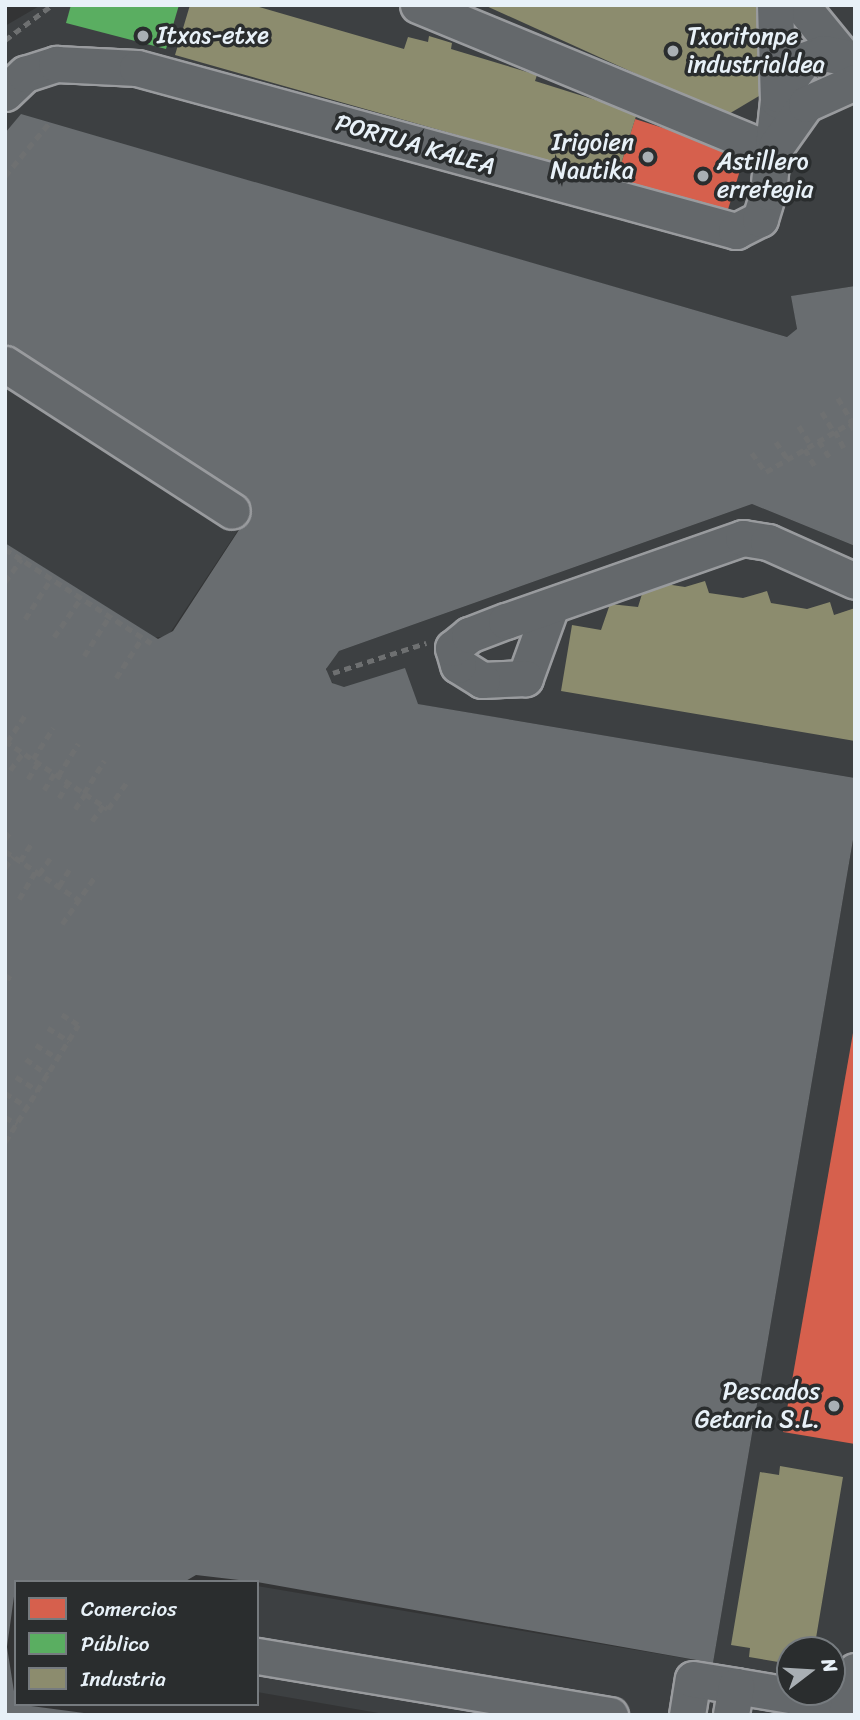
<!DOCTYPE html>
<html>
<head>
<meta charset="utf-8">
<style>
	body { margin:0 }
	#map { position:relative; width:860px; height:1720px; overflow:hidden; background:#333435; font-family:Sriracha,sans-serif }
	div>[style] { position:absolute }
	.built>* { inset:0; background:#3d4042 }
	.water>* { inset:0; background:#696d70 }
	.shops>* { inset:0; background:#d6604d }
	.public>* { inset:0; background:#5aae61 }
	.industry>* { inset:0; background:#8c8c6e }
	.path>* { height:4.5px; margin-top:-2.25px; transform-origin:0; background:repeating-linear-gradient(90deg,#6e7071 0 7px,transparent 0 12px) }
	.roads { filter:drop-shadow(2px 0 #999b9e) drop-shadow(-2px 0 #999b9e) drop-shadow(0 2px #999b9e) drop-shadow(0 -2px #999b9e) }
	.minor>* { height:35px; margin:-17.5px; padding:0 17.5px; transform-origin:17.5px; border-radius:17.5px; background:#64686b }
	.dots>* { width:19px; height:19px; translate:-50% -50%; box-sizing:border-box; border:4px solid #2a2d2e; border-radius:50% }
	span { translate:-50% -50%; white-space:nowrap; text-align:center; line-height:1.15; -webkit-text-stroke:7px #2a2d2e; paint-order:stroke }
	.poi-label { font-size:24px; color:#e8f1f8 }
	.left { translate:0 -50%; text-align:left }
	.right { translate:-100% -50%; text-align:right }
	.street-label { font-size:24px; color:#e8f1f8 }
	.frame { position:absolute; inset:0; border:7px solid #e8f1f8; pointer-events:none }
	.legend { position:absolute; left:14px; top:1580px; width:245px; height:126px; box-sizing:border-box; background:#2a2d2e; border:2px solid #767b7f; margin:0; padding:9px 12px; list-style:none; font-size:21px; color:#e8f1f8 }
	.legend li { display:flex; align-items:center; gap:14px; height:35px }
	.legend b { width:35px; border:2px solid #767b7f }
	.north { position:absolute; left:776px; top:1636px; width:70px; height:70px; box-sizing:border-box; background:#2a2d2e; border:2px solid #767b7f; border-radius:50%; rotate:73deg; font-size:19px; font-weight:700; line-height:28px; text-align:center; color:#e8f1f8 }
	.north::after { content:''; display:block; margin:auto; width:24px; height:32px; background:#a9afb4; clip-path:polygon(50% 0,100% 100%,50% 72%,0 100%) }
</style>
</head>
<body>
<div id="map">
	<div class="built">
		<div style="clip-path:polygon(41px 5px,855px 5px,855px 286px,792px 296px,797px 330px,787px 337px,21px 115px,5px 133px,5px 26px)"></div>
		<div style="clip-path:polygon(5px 353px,248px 515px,168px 636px,153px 638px,5px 543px)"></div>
		<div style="clip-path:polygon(752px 504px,855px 546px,855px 778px,417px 704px,335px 685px,327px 677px,327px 662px,339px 651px)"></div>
		<div style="clip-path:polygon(evenodd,855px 828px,855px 1715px,390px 1715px,257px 1692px,257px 1586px,713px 1663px,855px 828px,790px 1650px,832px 1650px,832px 1692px,790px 1692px,790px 1650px)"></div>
	</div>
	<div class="water">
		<div style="clip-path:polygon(21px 114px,787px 337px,797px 329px,791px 296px,855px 286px,855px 546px,752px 504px,339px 651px,326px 669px,332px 683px,344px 687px,405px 668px,418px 704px,855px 778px,855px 828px,713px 1663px,257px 1582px,196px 1575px,184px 1582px,16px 1582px,7px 1647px,16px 1704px,99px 1715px,5px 1715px,5px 543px,158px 639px,173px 631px,248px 516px,5px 353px,5px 133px)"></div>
	</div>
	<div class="shops">
		<div style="clip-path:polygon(635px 119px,745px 154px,726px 216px,616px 180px)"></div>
		<div style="clip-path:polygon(853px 1033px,855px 1034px,855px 1444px,783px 1432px)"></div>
	</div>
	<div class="public">
		<div style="clip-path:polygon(71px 5px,179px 5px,166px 49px,66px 23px)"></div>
	</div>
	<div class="industry">
		<div style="clip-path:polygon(190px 5px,252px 5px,404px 49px,408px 37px,428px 42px,429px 36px,452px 43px,451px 49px,537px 75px,535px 81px,637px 113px,616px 180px,175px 55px)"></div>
		<div style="clip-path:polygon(484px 5px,759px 5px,759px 96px,727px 115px)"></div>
		<div style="clip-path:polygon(646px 581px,685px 587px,705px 581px,709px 593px,743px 598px,767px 591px,771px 603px,807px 609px,830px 602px,834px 615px,855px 608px,855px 741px,561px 691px,572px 625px,601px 630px,610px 604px,638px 607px)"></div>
		<div style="clip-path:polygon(780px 1466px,843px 1477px,814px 1650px,790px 1650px,790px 1664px,749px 1657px,750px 1648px,731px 1645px,760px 1472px,779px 1475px)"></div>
	</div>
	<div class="path">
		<div style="left:5px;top:40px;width:59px;rotate:-36.7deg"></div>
		<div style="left:5px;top:176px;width:69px;rotate:-50.3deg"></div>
		<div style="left:838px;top:398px;width:27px;rotate:59deg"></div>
		<div style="left:822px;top:412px;width:23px;rotate:59deg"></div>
		<div style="left:850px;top:423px;width:9px;rotate:58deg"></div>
		<div style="left:799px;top:426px;width:22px;rotate:58deg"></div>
		<div style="left:835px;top:431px;width:19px;rotate:62deg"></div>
		<div style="left:819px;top:441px;width:20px;rotate:57deg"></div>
		<div style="left:776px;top:442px;width:21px;rotate:55deg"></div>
		<div style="left:805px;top:449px;width:20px;rotate:60deg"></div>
		<div style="left:752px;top:453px;width:24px;rotate:54deg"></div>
		<div style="left:766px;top:472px;width:103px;rotate:-30.3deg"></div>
		<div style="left:5px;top:549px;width:174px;rotate:32.8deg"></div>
		<div style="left:5px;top:582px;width:28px;rotate:-55deg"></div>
		<div style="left:25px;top:619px;width:48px;rotate:-57deg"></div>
		<div style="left:54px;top:637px;width:47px;rotate:-55.3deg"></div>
		<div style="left:84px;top:656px;width:46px;rotate:-57.3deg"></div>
		<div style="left:333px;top:673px;width:98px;rotate:-17.9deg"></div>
		<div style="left:116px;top:678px;width:48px;rotate:-57deg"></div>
		<div style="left:5px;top:741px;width:123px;rotate:33.4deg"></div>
		<div style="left:108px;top:809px;width:35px;rotate:-55deg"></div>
		<div style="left:7px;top:742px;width:34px;rotate:-56deg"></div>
		<div style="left:33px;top:759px;width:37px;rotate:-57deg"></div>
		<div style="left:10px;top:770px;width:21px;rotate:-53deg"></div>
		<div style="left:58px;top:776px;width:38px;rotate:-58deg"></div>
		<div style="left:28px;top:779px;width:19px;rotate:-58deg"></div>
		<div style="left:44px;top:790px;width:19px;rotate:-58deg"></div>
		<div style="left:84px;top:793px;width:38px;rotate:-58deg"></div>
		<div style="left:59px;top:798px;width:17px;rotate:-59deg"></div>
		<div style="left:75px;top:809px;width:18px;rotate:-56deg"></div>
		<div style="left:92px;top:821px;width:19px;rotate:-54deg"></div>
		<div style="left:5px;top:839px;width:9px;rotate:-54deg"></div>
		<div style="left:5px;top:851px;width:89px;rotate:33.5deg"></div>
		<div style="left:20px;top:861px;width:20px;rotate:-57deg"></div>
		<div style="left:5px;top:868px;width:14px;rotate:-56deg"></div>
		<div style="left:39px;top:874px;width:19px;rotate:-55deg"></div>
		<div style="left:59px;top:886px;width:19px;rotate:-58deg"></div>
		<div style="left:19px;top:899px;width:33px;rotate:-59deg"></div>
		<div style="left:62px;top:924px;width:60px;rotate:-55.2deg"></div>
		<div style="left:5px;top:975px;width:11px;rotate:34deg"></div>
		<div style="left:48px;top:1028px;width:25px;rotate:32deg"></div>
		<div style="left:36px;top:1045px;width:26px;rotate:31deg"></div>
		<div style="left:26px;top:1059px;width:27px;rotate:36deg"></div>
		<div style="left:16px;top:1077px;width:26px;rotate:32deg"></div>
		<div style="left:5px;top:1093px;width:26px;rotate:32deg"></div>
		<div style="left:5px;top:1117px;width:14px;rotate:30deg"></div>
		<div style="left:5px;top:1142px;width:138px;rotate:-58deg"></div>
		<div style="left:78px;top:1025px;width:22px;rotate:-148deg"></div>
	</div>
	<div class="roads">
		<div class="minor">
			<div style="left:418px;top:5px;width:385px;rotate:22.4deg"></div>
			<div style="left:801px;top:5px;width:77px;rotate:50.8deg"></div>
			<div style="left:5px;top:93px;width:28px;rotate:-44deg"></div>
			<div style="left:25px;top:74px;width:33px;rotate:-18deg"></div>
			<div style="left:56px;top:64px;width:81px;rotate:2.8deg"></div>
			<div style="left:137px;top:68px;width:621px;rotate:15.22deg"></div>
			<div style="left:736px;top:231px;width:27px;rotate:-27deg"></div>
			<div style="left:760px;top:219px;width:28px;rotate:-73deg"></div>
			<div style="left:768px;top:192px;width:93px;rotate:-83.8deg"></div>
			<div style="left:778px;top:100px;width:95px;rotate:-91.8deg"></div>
			<div style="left:778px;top:94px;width:43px;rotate:-52.6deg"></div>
			<div style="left:804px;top:60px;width:20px;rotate:-20deg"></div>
			<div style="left:823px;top:53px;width:21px;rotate:11deg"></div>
			<div style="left:776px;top:146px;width:52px;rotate:-54.5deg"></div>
			<div style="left:806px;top:104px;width:54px;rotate:-24.2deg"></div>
			<div style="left:5px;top:364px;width:270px;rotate:32.9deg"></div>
			<div style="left:551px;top:606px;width:77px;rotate:109.9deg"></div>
			<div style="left:525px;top:678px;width:43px;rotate:177.3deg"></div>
			<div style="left:482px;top:680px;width:28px;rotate:-148deg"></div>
			<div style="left:458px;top:665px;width:18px;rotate:-106deg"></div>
			<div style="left:453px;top:648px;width:21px;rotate:-39deg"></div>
			<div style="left:469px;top:635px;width:40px;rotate:-21deg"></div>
			<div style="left:506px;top:621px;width:251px;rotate:-19.3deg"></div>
			<div style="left:743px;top:538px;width:25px;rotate:9deg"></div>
			<div style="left:768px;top:542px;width:95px;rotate:24.1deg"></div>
			<div style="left:257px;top:1656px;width:358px;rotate:9.5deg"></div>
			<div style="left:736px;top:1686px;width:114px;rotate:9.6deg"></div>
			<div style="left:687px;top:1715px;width:36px;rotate:-81deg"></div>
			<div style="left:693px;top:1679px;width:44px;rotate:9.2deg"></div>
			<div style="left:736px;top:1686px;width:29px;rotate:100deg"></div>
			<div style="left:846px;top:1715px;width:45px;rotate:-78.4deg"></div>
		</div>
	</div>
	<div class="dots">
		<div style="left:143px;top:36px;background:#a9afb4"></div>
		<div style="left:673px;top:51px;background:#a9afb4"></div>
		<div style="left:648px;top:157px;background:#a9afb4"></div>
		<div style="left:703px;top:176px;background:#a9afb4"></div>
		<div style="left:834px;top:1406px;background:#a9afb4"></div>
	</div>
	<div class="poi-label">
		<span class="left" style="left:157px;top:36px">Itxas-etxe</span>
		<span class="left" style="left:687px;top:51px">Txoritonpe<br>industrialdea</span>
		<span class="right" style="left:634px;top:157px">Irigoien<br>Nautika</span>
		<span class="left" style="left:717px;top:176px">Astillero<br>erretegia</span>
		<span class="right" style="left:820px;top:1406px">Pescados<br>Getaria S.L.</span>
	</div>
	<div class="street-label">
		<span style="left:415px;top:145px;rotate:16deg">PORTUA KALEA</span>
	</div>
	<div class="frame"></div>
	<ul class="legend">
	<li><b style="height:19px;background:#d6604d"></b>Comercios</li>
	<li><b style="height:19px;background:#5aae61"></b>Público</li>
	<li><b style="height:19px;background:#8c8c6e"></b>Industria</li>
	</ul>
	<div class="north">N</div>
</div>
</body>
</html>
